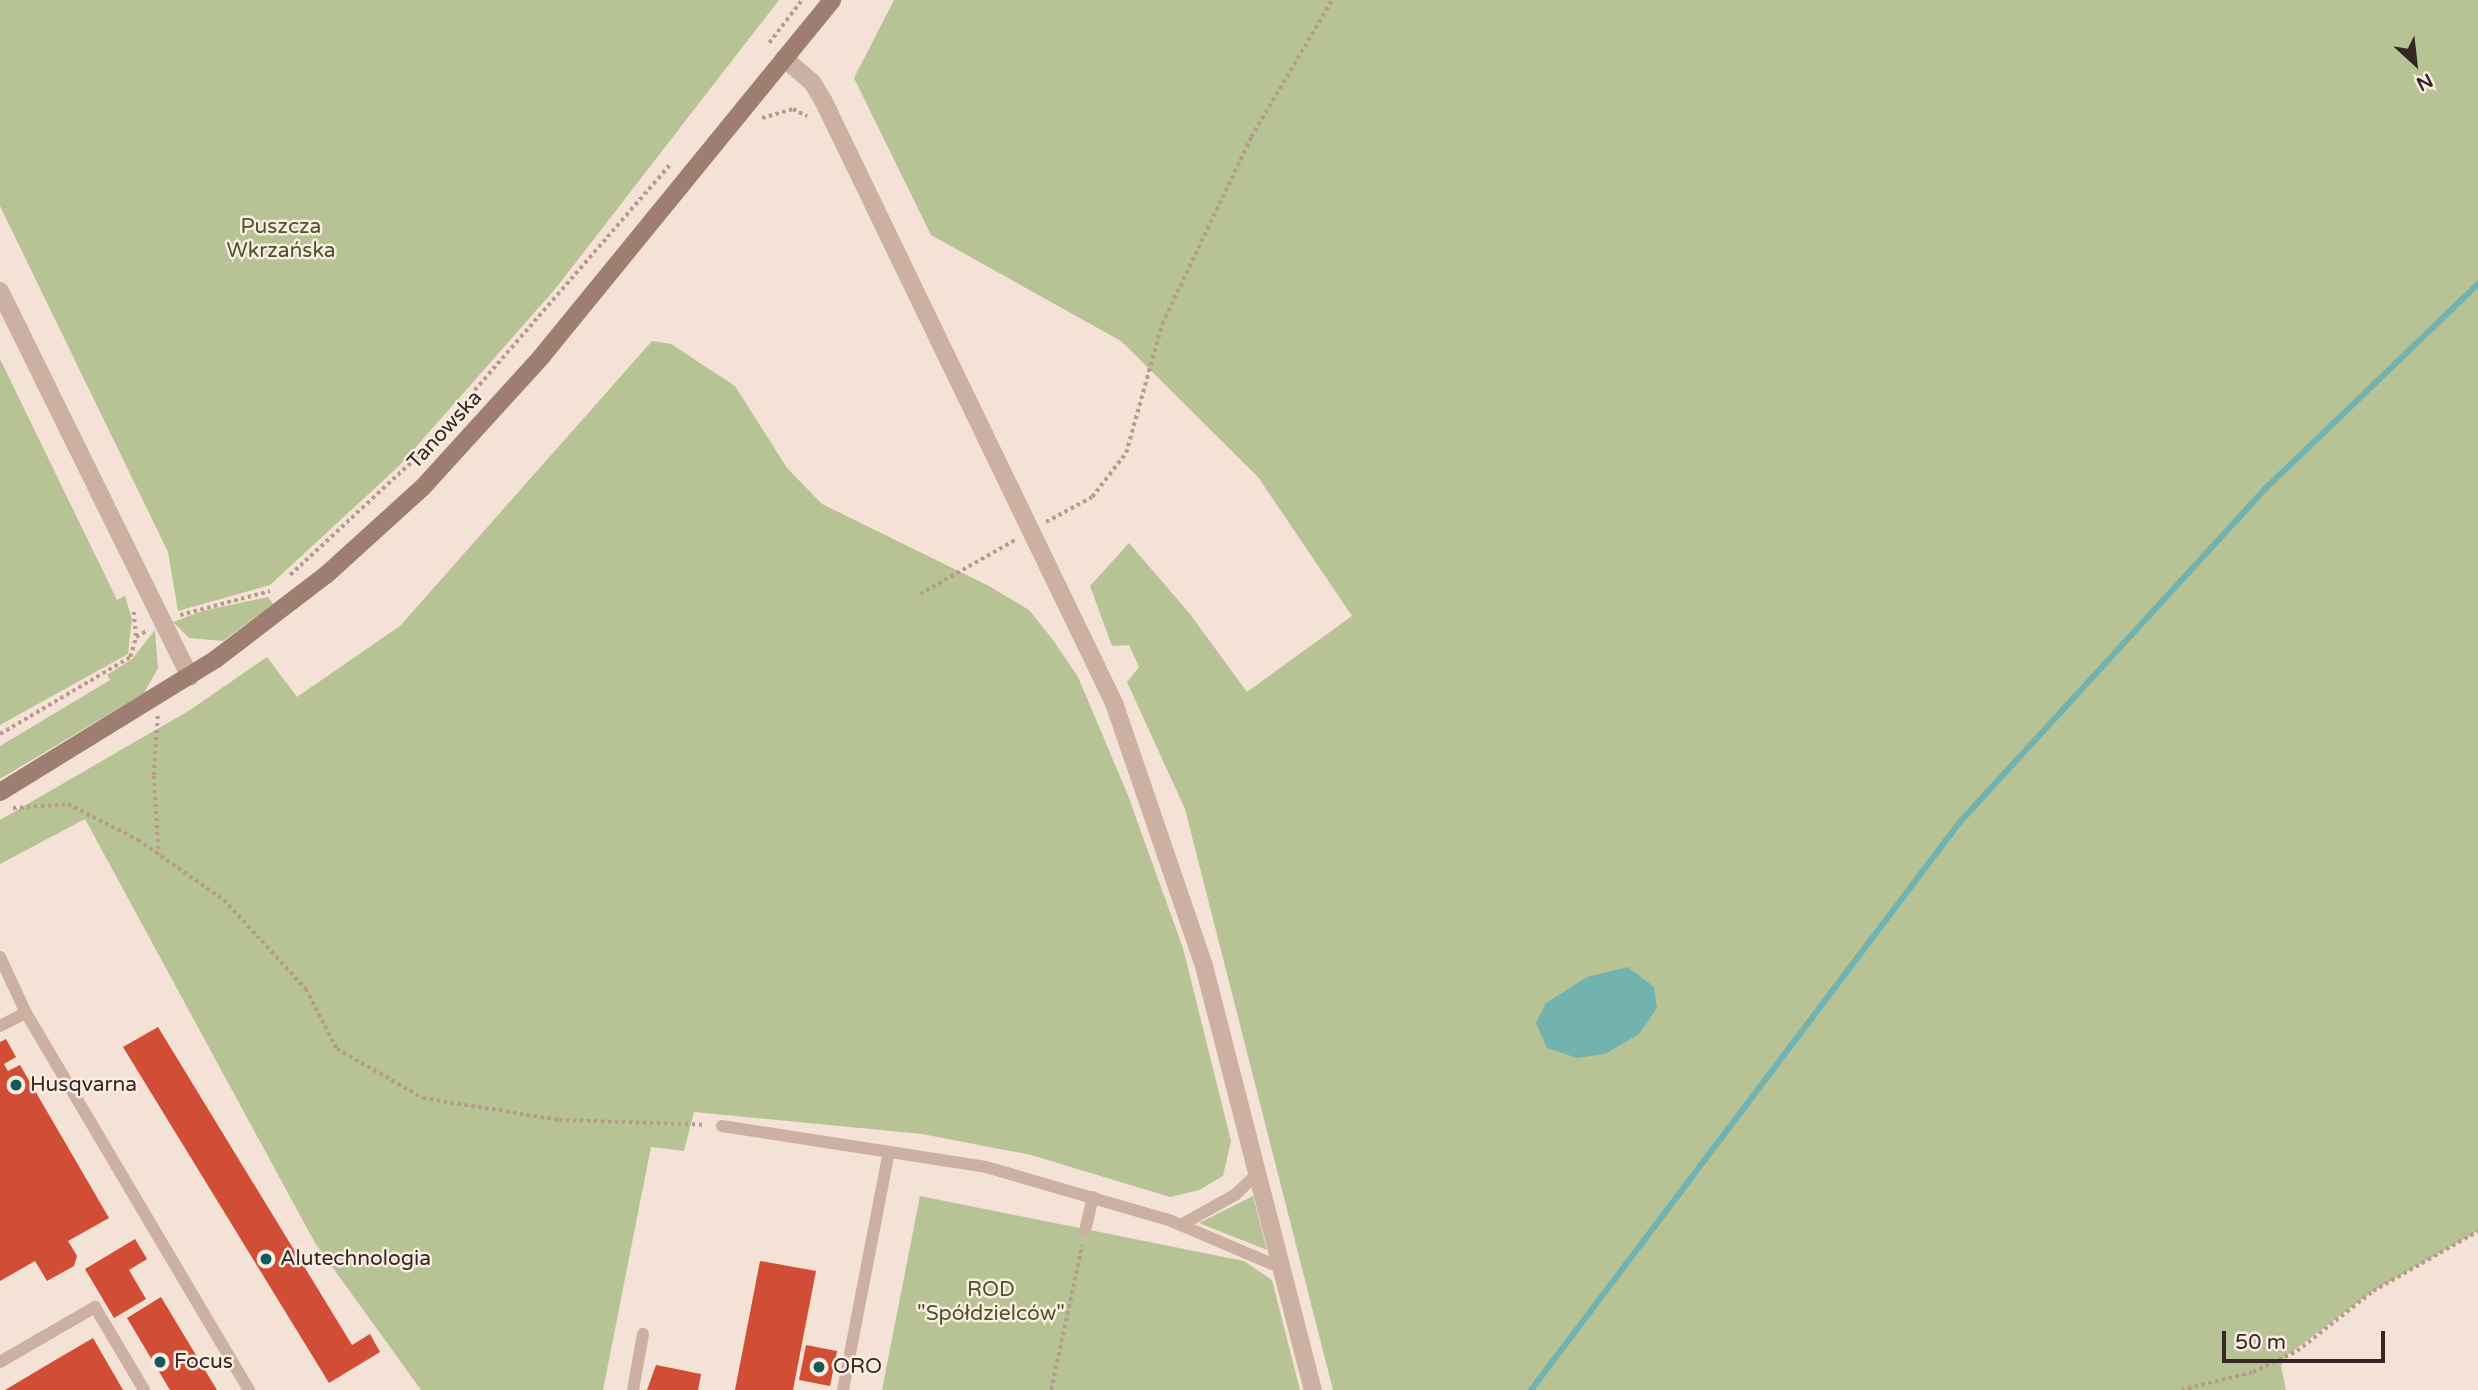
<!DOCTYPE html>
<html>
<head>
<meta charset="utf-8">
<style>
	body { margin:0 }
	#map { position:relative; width:2478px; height:1390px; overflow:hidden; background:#f3e2d5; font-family:"Varela Round",sans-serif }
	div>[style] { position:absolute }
	.green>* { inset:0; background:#b7c394 }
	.water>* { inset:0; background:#72b2af }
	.stream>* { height:6px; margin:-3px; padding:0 3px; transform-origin:3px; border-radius:3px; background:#72b2af }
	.building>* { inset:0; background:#d24d35 }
	.path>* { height:3.5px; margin-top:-1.75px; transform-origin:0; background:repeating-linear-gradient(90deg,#b79a8b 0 3.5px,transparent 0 7px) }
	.lane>* { height:12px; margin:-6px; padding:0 6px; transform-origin:6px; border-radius:6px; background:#ccb0a1 }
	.street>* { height:18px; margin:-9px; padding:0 9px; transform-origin:9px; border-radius:9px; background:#ccb0a1 }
	.secondary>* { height:18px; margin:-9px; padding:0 9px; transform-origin:9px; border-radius:9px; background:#9f7e72 }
	.dots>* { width:19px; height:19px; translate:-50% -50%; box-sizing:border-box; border:4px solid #fbede2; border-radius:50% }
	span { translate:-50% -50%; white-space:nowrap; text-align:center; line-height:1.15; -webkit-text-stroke:5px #fbede2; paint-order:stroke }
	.park-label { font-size:21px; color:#485526 }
	.street-label { font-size:21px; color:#352824 }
	.poi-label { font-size:21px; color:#352824 }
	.left { translate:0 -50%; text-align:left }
	.north { position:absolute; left:2380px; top:28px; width:70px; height:70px; -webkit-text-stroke:5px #fbede2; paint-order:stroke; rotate:153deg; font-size:19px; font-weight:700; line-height:28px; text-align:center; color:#352824 }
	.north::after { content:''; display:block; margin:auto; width:24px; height:32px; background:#352824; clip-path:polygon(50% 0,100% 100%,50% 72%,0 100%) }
	.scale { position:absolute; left:2222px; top:1331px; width:163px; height:32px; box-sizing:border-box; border:4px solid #352824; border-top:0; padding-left:9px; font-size:21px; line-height:24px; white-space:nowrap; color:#352824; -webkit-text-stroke:5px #fbede2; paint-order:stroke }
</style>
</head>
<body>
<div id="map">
	<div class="green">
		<div style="clip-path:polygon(0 0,779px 0,556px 288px,400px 465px,270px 585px,178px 611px,168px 552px,0 206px)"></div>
		<div style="clip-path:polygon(894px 0,2478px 0,2478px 1231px,2373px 1291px,2285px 1357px,2281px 1366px,2286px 1390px,1333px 1390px,1185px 809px,1127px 682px,1139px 667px,1129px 645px,1112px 646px,1090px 586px,1129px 543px,1190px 614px,1247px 692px,1352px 616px,1258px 477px,1121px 341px,931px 235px,854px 78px)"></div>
		<div style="clip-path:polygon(652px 341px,671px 344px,735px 386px,787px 468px,822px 504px,989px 586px,1029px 610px,1053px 640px,1078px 677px,1127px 793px,1183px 948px,1231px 1141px,1223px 1176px,1199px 1190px,1170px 1197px,1031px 1155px,922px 1134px,694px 1112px,684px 1151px,651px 1147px,603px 1390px,421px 1390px,315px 1243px,85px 819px,0 864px,0 820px,190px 710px,267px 657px,297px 697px,400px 626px)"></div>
		<div style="clip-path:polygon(0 359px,117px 600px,125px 596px,132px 619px,128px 654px,0 725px)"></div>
		<div style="clip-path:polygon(268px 597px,273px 604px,223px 641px,189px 638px,173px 622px,202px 611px)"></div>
		<div style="clip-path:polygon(155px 630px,158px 668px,144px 693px,0 779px,0 746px,110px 680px,107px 675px,132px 659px)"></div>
		<div style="clip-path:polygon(920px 1196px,1244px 1261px,1272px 1280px,1300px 1390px,882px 1390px)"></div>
		<div style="clip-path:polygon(1253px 1196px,1267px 1250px,1199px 1223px)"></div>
	</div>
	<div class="water">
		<div style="clip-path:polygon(1628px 967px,1654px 987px,1657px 1008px,1639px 1034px,1605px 1054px,1577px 1058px,1547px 1048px,1536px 1023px,1546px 1003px,1587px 977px)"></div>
	</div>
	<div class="stream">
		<div style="left:1531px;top:1390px;width:710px;rotate:-52.95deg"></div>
		<div style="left:1959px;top:823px;width:453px;rotate:-47.5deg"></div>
		<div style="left:2265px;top:489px;width:296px;rotate:-43.9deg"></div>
	</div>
	<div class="building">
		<div style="clip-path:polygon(158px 1027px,352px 1345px,370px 1334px,380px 1352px,329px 1383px,123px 1047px)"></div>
		<div style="clip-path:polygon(6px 1039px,16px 1057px,4px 1064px,8px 1071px,20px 1065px,109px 1218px,68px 1241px,77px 1256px,74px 1266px,47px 1281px,35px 1261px,0 1281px,0 1042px)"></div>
		<div style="clip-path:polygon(135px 1239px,147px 1259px,129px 1270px,146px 1299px,114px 1318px,85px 1269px)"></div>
		<div style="clip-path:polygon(760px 1261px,816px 1271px,793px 1390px,735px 1390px)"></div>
		<div style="clip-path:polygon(161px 1297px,217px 1390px,170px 1390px,127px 1318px)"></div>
		<div style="clip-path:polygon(93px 1338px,123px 1390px,5px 1390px,57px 1359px)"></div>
		<div style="clip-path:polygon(806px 1345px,837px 1351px,830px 1386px,799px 1380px)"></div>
		<div style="clip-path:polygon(656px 1365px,701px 1374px,698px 1390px,647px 1390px)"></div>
	</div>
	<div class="path">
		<div style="left:769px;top:43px;width:54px;rotate:-52.5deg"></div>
		<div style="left:762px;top:118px;width:32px;rotate:-16deg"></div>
		<div style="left:793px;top:109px;width:16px;rotate:27deg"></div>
		<div style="left:1046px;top:522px;width:52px;rotate:-28.5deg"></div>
		<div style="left:1092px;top:497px;width:56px;rotate:-52.3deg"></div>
		<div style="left:1126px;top:453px;width:134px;rotate:-74.4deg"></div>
		<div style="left:1162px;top:324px;width:207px;rotate:-64.5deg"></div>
		<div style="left:1251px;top:137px;width:159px;rotate:-59.4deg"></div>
		<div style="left:290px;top:575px;width:171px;rotate:-42.9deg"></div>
		<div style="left:415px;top:459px;width:388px;rotate:-49.1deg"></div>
		<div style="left:920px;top:594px;width:109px;rotate:-29.6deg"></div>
		<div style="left:134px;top:612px;width:24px;rotate:85deg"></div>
		<div style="left:180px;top:615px;width:93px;rotate:-14.9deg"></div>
		<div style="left:158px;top:716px;width:60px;rotate:93.8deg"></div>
		<div style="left:154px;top:776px;width:79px;rotate:86.4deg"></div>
		<div style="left:0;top:734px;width:151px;rotate:-30.6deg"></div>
		<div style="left:130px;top:657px;width:21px;rotate:-73deg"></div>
		<div style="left:136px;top:637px;width:14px;rotate:-30deg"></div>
		<div style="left:13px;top:808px;width:55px;rotate:-4.2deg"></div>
		<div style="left:68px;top:804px;width:79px;rotate:27.2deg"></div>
		<div style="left:138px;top:840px;width:105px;rotate:34.9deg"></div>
		<div style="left:224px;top:900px;width:121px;rotate:47.3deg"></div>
		<div style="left:306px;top:989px;width:68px;rotate:62.7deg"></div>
		<div style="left:337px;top:1049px;width:99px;rotate:29.7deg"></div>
		<div style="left:423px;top:1098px;width:138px;rotate:9.2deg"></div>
		<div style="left:559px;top:1120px;width:147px;rotate:1.9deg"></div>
		<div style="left:1051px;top:1390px;width:148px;rotate:-77.9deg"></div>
		<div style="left:2181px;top:1390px;width:74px;rotate:-14deg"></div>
		<div style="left:2253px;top:1372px;width:49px;rotate:-25.5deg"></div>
		<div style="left:2297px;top:1351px;width:97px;rotate:-38.3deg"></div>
		<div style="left:2373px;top:1291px;width:121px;rotate:-29.7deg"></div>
	</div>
	<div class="lane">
		<div style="left:0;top:957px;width:62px;rotate:65.1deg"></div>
		<div style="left:26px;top:1013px;width:438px;rotate:59.4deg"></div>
		<div style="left:0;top:1026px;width:29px;rotate:-27deg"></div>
		<div style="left:722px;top:1126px;width:267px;rotate:8.8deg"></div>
		<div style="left:986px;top:1167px;width:191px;rotate:16.2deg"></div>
		<div style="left:1169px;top:1220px;width:120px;rotate:23.1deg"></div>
		<div style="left:1181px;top:1225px;width:62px;rotate:-29.1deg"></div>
		<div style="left:1235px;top:1195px;width:29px;rotate:-44deg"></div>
		<div style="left:1085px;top:1231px;width:35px;rotate:-77deg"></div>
		<div style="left:0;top:1362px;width:110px;rotate:-30.1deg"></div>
		<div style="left:95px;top:1307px;width:96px;rotate:59.4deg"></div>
		<div style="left:633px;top:1390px;width:57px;rotate:-79.9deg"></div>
		<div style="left:843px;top:1390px;width:242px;rotate:-79.1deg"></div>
	</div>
	<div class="street">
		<div style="left:784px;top:58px;width:37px;rotate:41deg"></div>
		<div style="left:812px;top:82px;width:21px;rotate:59deg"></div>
		<div style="left:823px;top:100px;width:670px;rotate:64.24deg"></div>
		<div style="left:1114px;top:703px;width:278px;rotate:71.1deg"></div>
		<div style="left:1204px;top:966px;width:438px;rotate:75.6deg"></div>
		<div style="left:0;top:291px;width:430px;rotate:63.8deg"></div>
	</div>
	<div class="secondary">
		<div style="left:0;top:792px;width:254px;rotate:-31.6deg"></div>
		<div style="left:216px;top:659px;width:138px;rotate:-37.4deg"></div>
		<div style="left:326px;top:575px;width:131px;rotate:-42.2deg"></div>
		<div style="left:423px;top:487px;width:177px;rotate:-47.7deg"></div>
		<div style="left:542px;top:356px;width:459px;rotate:-50.8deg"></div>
	</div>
	<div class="dots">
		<div style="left:16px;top:1085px;background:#165a58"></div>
		<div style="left:266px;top:1259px;background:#165a58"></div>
		<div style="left:160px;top:1362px;background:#165a58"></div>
		<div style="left:819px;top:1367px;background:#165a58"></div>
	</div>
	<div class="park-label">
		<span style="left:281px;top:239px">Puszcza<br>Wkrzańska</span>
		<span style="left:991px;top:1302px">ROD<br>"Spółdzielców"</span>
	</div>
	<div class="street-label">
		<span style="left:445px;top:430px;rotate:-47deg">Tanowska</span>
	</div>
	<div class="poi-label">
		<span class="left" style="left:30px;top:1085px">Husqvarna</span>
		<span class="left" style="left:280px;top:1259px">Alutechnologia</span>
		<span class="left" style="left:174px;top:1362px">Focus</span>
		<span class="left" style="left:833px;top:1367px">ORO</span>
	</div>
	<div class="north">N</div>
	<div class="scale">50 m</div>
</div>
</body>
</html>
